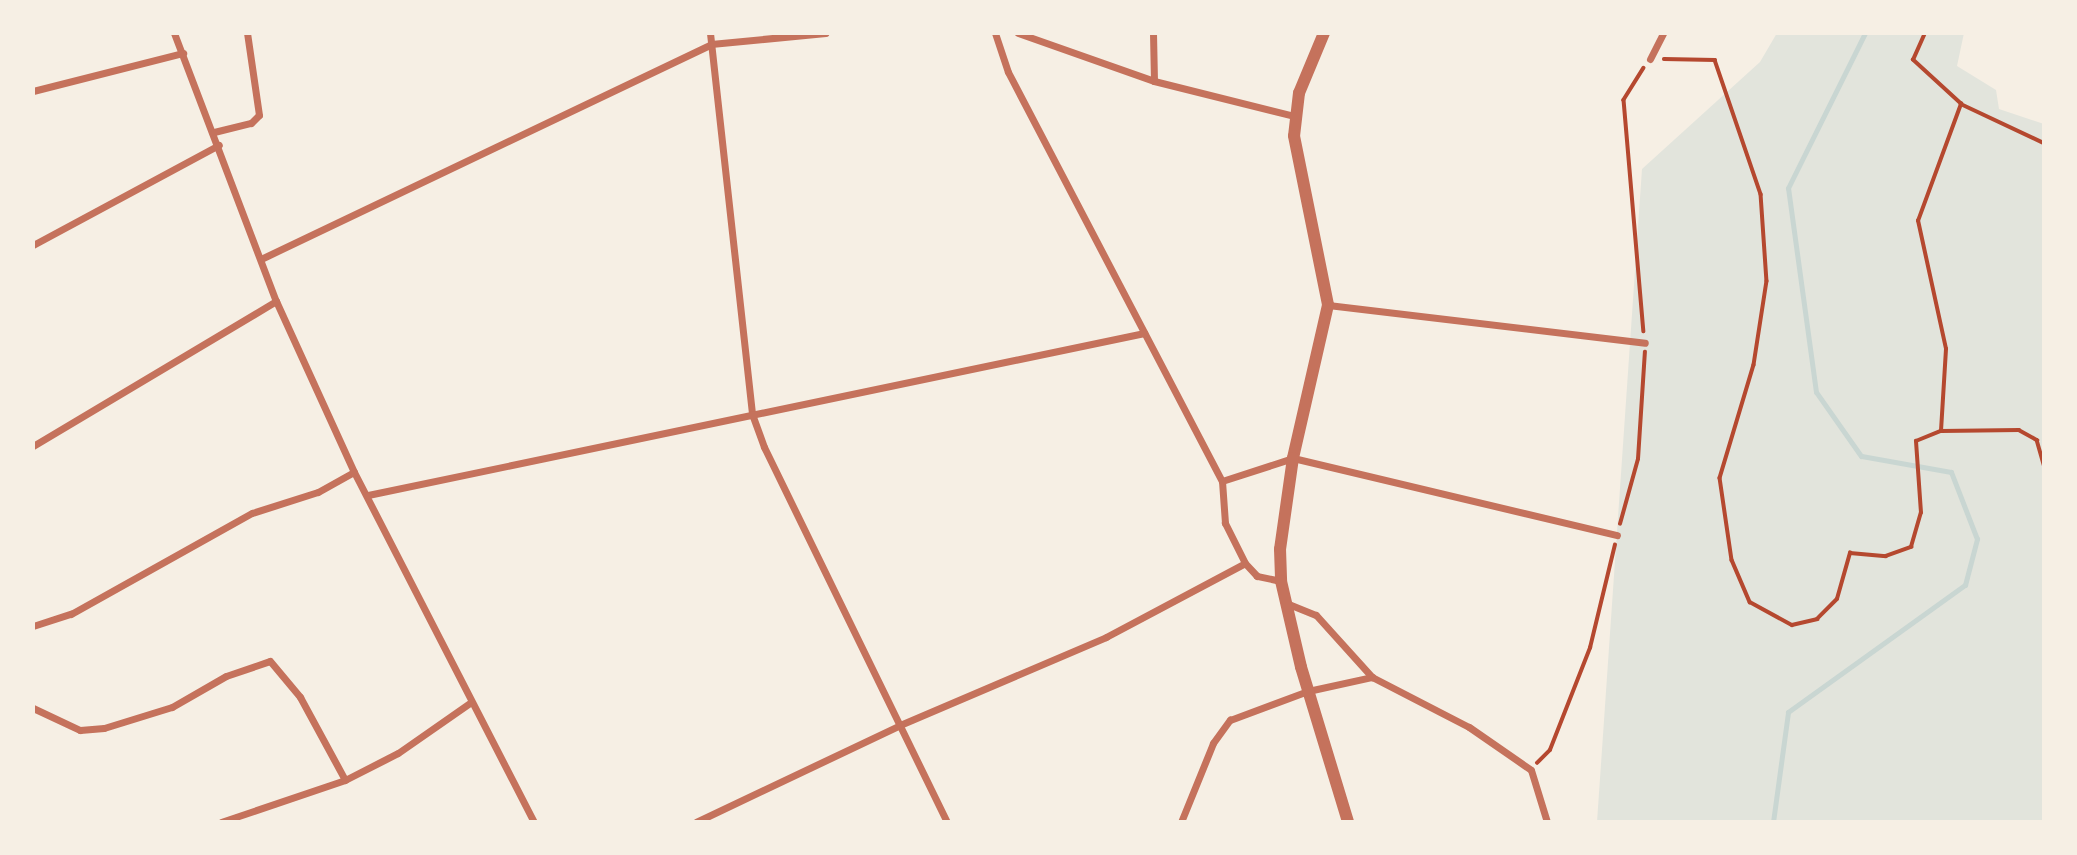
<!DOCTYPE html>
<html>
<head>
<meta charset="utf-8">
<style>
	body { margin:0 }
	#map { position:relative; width:2077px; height:855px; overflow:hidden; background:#f6efe4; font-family:"Work Sans",sans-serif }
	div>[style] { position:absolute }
	.green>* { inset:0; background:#e2e4dc }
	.stream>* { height:5px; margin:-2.5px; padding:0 2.5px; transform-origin:2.5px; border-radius:2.5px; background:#c9d6d2 }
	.path>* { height:3.5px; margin:-1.75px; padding:0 1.75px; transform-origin:1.75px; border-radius:1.75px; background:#b5482f }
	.service>* { height:5px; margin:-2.5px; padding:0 2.5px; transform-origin:2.5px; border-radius:2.5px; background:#c5725c }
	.minor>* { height:7px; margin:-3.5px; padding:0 3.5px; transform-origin:3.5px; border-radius:3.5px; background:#c5725c }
	.tertiary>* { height:12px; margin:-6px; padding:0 6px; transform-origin:6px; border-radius:6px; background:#c5725c }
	span { translate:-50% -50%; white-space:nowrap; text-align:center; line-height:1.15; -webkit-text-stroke:7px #f6efe4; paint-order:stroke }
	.frame { position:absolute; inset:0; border:35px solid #f6efe4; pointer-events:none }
</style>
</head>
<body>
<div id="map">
	<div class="green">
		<div style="clip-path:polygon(1777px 33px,1964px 33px,1957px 66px,1996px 90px,1999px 109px,2044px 124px,2044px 822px,1597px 822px,1642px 169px,1760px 62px)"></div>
	</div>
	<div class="stream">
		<div style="left:1773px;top:822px;width:111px;rotate:-82.2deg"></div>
		<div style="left:1788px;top:712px;width:218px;rotate:-35.7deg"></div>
		<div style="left:1965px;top:585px;width:48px;rotate:-75.4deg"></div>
		<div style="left:1977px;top:539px;width:72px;rotate:-111.2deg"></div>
		<div style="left:1951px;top:472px;width:91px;rotate:-169.9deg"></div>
		<div style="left:1861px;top:456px;width:78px;rotate:-125.1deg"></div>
		<div style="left:1816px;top:392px;width:206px;rotate:-97.8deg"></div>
		<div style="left:1788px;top:188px;width:173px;rotate:-63.6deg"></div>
	</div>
	<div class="path">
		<div style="left:1664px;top:59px;width:51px;rotate:1.1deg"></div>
		<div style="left:1715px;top:60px;width:142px;rotate:71.1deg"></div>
		<div style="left:1761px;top:194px;width:87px;rotate:86.1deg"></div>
		<div style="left:1767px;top:281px;width:85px;rotate:98.8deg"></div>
		<div style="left:1754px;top:365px;width:118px;rotate:106.7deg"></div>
		<div style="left:1720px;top:478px;width:83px;rotate:81.7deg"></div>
		<div style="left:1732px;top:560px;width:46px;rotate:66.8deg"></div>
		<div style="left:1750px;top:602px;width:48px;rotate:28.7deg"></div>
		<div style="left:1792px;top:625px;width:26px;rotate:-13deg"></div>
		<div style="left:1817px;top:619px;width:28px;rotate:-45deg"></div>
		<div style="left:1837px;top:599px;width:48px;rotate:-74.2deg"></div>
		<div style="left:1850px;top:553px;width:36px;rotate:5deg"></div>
		<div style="left:1886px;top:556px;width:27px;rotate:-20deg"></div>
		<div style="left:1911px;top:547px;width:35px;rotate:-74deg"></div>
		<div style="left:1921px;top:513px;width:72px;rotate:-94deg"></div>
		<div style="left:1916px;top:441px;width:27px;rotate:-22deg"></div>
		<div style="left:1941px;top:431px;width:82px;rotate:-86.5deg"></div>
		<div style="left:1946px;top:349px;width:131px;rotate:-102.3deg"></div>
		<div style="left:1918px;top:221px;width:125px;rotate:-69.8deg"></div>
		<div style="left:1961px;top:104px;width:65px;rotate:-137.5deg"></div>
		<div style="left:1913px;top:60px;width:30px;rotate:-66deg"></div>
		<div style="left:1644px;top:68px;width:38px;rotate:122deg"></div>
		<div style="left:1624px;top:100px;width:232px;rotate:85.1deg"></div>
		<div style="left:1961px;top:104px;width:92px;rotate:25.2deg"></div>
		<div style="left:1941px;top:431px;width:78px;rotate:-0.7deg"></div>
		<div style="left:2019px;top:430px;width:21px;rotate:29deg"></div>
		<div style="left:2037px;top:440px;width:26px;rotate:74deg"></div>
		<div style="left:1620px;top:524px;width:67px;rotate:-74.5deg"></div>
		<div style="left:1638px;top:459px;width:107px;rotate:-86.3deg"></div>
		<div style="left:1537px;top:763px;width:18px;rotate:-45deg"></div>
		<div style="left:1550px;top:750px;width:110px;rotate:-68.6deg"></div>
		<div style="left:1590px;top:648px;width:106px;rotate:-76.4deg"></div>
	</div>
	<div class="service">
		<div style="left:2044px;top:96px;width:15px;rotate:90deg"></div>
	</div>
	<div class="minor">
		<div style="left:174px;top:33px;width:287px;rotate:69.2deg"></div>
		<div style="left:276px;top:301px;width:188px;rotate:65.5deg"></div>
		<div style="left:354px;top:472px;width:394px;rotate:62.8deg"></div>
		<div style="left:710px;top:33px;width:383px;rotate:83.7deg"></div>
		<div style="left:752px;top:414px;width:35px;rotate:70deg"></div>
		<div style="left:764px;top:447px;width:417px;rotate:64deg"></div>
		<div style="left:995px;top:33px;width:41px;rotate:71.6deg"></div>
		<div style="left:1008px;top:72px;width:462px;rotate:62.4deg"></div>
		<div style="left:1018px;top:33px;width:144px;rotate:19.4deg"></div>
		<div style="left:1154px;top:81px;width:144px;rotate:14deg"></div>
		<div style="left:1153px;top:33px;width:48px;rotate:88.8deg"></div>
		<div style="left:1650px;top:59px;width:29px;rotate:-63deg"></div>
		<div style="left:33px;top:91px;width:155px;rotate:-14.2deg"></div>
		<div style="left:214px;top:132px;width:38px;rotate:-14deg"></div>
		<div style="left:251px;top:123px;width:11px;rotate:-45deg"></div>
		<div style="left:259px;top:115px;width:83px;rotate:-98.3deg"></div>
		<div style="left:33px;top:245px;width:211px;rotate:-28.3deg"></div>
		<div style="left:263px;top:258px;width:496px;rotate:-25.5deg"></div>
		<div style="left:711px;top:44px;width:115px;rotate:-5.5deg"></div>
		<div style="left:1328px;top:305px;width:319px;rotate:6.8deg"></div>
		<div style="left:33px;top:446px;width:283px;rotate:-30.8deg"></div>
		<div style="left:368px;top:495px;width:793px;rotate:-11.79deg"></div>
		<div style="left:1281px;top:581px;width:25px;rotate:-168deg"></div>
		<div style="left:1257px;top:576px;width:18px;rotate:-133deg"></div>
		<div style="left:1245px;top:563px;width:45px;rotate:-116.6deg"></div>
		<div style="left:1225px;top:523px;width:42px;rotate:-94.1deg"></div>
		<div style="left:1222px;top:481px;width:75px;rotate:-17.9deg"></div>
		<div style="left:1293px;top:458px;width:333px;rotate:13.4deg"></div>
		<div style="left:1286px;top:603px;width:32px;rotate:22deg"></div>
		<div style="left:1316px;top:615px;width:84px;rotate:47.9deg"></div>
		<div style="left:33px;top:626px;width:40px;rotate:-18deg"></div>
		<div style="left:71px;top:614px;width:207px;rotate:-29.2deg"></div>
		<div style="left:252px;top:513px;width:69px;rotate:-17.7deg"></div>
		<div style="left:318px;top:492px;width:41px;rotate:-29.1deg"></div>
		<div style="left:33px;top:708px;width:52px;rotate:25.1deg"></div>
		<div style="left:80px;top:730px;width:24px;rotate:-5deg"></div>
		<div style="left:104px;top:728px;width:71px;rotate:-17.2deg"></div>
		<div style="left:172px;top:707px;width:62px;rotate:-29.9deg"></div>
		<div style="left:226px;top:676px;width:46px;rotate:-18.8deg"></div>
		<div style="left:270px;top:661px;width:47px;rotate:50.2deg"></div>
		<div style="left:300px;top:697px;width:94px;rotate:61.5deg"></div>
		<div style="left:221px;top:822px;width:131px;rotate:-18.7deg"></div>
		<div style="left:345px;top:780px;width:59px;rotate:-27deg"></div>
		<div style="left:398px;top:753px;width:89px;rotate:-34.9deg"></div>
		<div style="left:696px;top:822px;width:226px;rotate:-25.4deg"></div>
		<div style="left:900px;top:725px;width:224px;rotate:-23.1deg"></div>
		<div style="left:1106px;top:637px;width:157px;rotate:-28deg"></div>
		<div style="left:1181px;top:822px;width:85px;rotate:-67.9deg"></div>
		<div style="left:1213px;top:743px;width:29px;rotate:-54deg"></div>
		<div style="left:1230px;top:720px;width:83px;rotate:-20.4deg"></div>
		<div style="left:1308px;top:691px;width:66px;rotate:-12.3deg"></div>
		<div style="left:1372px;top:677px;width:109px;rotate:27.3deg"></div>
		<div style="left:1469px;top:727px;width:75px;rotate:34.7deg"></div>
		<div style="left:1531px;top:770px;width:54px;rotate:72.9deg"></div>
	</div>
	<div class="tertiary">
		<div style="left:1324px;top:33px;width:65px;rotate:112.6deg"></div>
		<div style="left:1299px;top:93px;width:43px;rotate:96.6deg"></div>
		<div style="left:1294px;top:136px;width:172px;rotate:78.6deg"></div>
		<div style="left:1328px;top:305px;width:157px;rotate:102.9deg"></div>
		<div style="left:1293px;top:458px;width:92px;rotate:98.1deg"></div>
		<div style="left:1280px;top:549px;width:32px;rotate:88deg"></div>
		<div style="left:1281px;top:581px;width:88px;rotate:76.9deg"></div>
		<div style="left:1301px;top:667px;width:162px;rotate:73.1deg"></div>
	</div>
	<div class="frame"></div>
</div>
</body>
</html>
